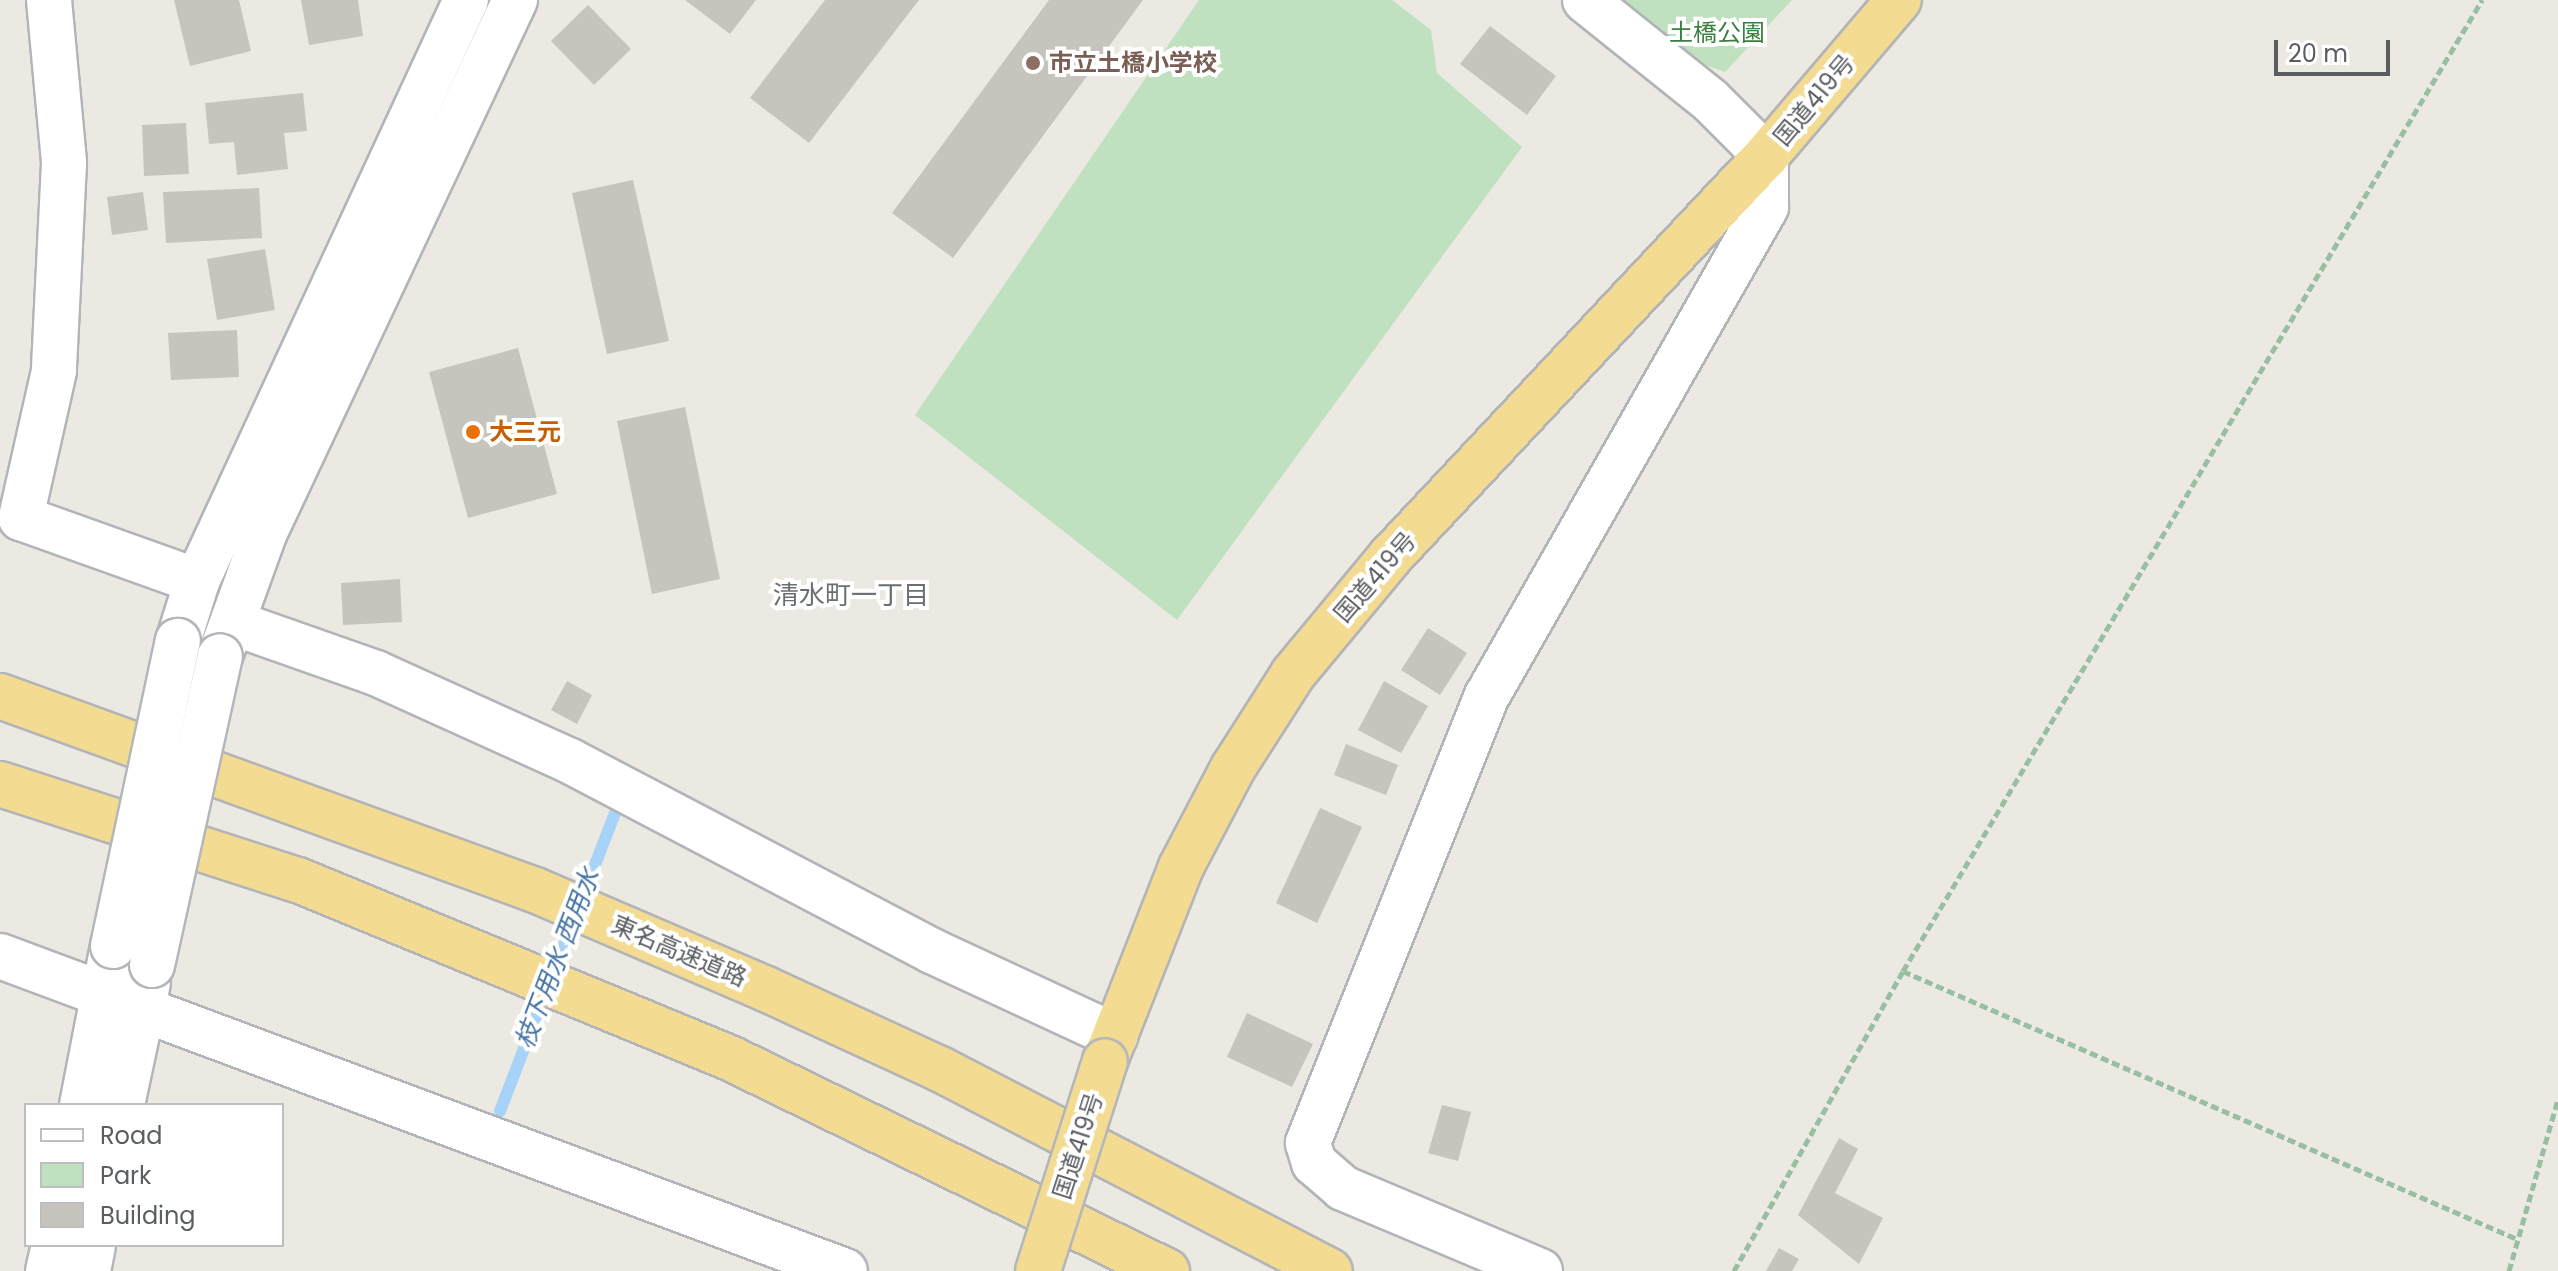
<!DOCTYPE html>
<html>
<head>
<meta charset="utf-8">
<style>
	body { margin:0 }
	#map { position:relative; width:2558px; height:1271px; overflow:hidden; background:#ebe9e1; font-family:Poppins,"Noto Sans JP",sans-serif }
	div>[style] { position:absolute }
	.green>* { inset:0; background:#c0e1c0 }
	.stream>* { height:12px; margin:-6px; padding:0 6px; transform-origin:6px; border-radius:6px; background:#a6d3f7 }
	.building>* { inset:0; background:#c7c4be }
	.path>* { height:5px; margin-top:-2.5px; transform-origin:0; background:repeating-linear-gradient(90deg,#98bfa3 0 8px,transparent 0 12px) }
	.roads { filter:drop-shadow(2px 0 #b2b4b8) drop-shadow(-2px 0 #b2b4b8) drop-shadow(0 2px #b2b4b8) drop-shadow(0 -2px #b2b4b8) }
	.street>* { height:44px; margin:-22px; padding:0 22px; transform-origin:22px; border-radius:22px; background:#fff }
	.secondary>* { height:44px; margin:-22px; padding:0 22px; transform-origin:22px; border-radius:22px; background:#fff }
	.highway>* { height:44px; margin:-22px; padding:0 22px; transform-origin:22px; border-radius:22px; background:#f3db91 }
	.bridges { filter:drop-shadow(2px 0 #b3b6bb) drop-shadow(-2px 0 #b3b6bb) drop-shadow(0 2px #b3b6bb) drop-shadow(0 -2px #b3b6bb) }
	.secondary-bridge>* { height:44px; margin:-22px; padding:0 22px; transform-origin:22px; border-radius:22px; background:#fff }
	.highway-bridge>* { height:44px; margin:-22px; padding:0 22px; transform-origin:22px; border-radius:22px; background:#f3db91 }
	.dots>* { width:22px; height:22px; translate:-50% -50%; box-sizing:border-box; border:4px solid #fff; border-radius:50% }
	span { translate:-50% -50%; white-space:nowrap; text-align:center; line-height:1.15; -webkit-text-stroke:8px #fff; paint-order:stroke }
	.park-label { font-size:24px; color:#3b7f3f }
	.education-label { font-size:24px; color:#785e54; font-weight:700 }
	.left { translate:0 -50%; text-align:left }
	.street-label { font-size:24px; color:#5a5d61 }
	.food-label { font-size:24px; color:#c56008; font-weight:700 }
	.neighbourhood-label { font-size:26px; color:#6b6f73 }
	.water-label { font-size:26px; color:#4674a6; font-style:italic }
	.legend { position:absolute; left:24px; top:1103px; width:260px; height:144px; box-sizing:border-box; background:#fff; border:2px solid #bdbec0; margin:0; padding:10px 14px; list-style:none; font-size:24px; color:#5a5d61 }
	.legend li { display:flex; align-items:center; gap:16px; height:40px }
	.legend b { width:40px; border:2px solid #bdbec0 }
	.scale { position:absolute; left:2274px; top:40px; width:116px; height:36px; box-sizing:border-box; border:4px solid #5a5d61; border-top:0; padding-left:10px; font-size:24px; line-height:28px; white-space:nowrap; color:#5a5d61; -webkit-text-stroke:6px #fff; paint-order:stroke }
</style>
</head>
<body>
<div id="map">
	<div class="green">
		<div style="clip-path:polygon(1199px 0,1392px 0,1431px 30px,1437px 73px,1522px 147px,1177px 620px,915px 415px)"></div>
		<div style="clip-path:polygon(1615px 0,1792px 0,1725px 72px,1700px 63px)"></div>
	</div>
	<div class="stream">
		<div style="left:500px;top:1111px;width:326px;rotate:-68.9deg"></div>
	</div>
	<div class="building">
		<div style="clip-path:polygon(174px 0,239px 0,251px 51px,190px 66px)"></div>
		<div style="clip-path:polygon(301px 0,358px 0,363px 36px,309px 45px)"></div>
		<div style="clip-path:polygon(685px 0,756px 0,730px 34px)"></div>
		<div style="clip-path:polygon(825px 0,919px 0,809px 143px,750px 98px)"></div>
		<div style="clip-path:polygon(1049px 0,1143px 0,953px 258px,892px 213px)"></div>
		<div style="clip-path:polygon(588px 5px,631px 49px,594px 85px,551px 41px)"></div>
		<div style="clip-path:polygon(1490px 26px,1556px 76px,1527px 115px,1460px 64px)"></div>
		<div style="clip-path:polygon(303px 93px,307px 131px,284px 133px,288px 169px,237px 175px,234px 142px,209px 144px,205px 103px)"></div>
		<div style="clip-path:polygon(186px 123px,189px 174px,144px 176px,142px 125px)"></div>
		<div style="clip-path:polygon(633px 180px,669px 341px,607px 354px,572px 193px)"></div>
		<div style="clip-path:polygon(259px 188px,262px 238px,166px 243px,163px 192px)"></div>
		<div style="clip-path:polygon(143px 192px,148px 230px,112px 235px,107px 197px)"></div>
		<div style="clip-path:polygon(265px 249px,275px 310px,217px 320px,207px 259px)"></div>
		<div style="clip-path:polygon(237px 330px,239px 377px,171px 380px,168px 333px)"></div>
		<div style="clip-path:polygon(518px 348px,557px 494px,468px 518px,429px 372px)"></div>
		<div style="clip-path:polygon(685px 407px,720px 579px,652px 594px,617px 421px)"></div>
		<div style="clip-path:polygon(400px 579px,402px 622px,343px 625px,341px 583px)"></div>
		<div style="clip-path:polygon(1428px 628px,1467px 653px,1440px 695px,1401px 670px)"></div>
		<div style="clip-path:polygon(567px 681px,592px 695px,577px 724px,551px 710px)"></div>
		<div style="clip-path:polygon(1384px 681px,1428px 706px,1401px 753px,1358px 730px)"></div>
		<div style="clip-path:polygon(1346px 744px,1398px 765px,1386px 795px,1334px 775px)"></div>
		<div style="clip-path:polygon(1320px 808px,1362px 827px,1317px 923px,1276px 903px)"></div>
		<div style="clip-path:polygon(1247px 1013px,1313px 1044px,1292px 1087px,1227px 1057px)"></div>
		<div style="clip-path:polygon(1442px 1105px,1471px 1112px,1458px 1161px,1428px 1153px)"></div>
		<div style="clip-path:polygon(1839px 1138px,1858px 1149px,1835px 1193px,1883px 1218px,1859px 1264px,1798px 1215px)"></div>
		<div style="clip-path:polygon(1779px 1248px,1799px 1259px,1792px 1271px,1766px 1271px)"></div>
	</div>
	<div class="path">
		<div style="left:1903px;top:971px;width:670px;rotate:23.58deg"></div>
		<div style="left:1734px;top:1271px;width:344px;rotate:-60.6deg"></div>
		<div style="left:1903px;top:971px;width:1131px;rotate:-59.19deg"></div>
		<div style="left:2509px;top:1271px;width:179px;rotate:-74.1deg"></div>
	</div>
	<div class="roads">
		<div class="street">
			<div style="left:49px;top:0;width:164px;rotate:84.7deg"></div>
			<div style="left:234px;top:623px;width:151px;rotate:19.4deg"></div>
			<div style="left:376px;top:673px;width:213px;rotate:24.4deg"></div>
			<div style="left:570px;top:761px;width:409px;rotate:27.7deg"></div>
			<div style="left:932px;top:951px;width:202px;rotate:24.9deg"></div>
			<div style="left:0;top:956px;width:149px;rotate:20.4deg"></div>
			<div style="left:1540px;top:1271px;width:214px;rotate:-157.2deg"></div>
			<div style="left:1343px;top:1188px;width:38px;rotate:-139deg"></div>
			<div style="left:1314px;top:1163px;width:21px;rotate:-107deg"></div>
			<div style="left:1308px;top:1143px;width:482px;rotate:-68.2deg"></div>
			<div style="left:1487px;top:696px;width:563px;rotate:-60.29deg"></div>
			<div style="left:1766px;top:207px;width:51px;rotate:-90deg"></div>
		</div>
		<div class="secondary">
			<div style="left:1585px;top:0;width:160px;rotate:38.7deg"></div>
			<div style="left:1710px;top:100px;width:79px;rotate:45deg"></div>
			<div style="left:64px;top:163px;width:208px;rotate:92.8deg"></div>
			<div style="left:54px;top:371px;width:151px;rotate:102.7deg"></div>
			<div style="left:21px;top:518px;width:187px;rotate:19.7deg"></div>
			<div style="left:177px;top:645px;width:67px;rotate:-72.6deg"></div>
			<div style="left:197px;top:581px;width:640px;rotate:-65.16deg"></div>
			<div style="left:220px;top:656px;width:132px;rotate:-70.1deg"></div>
			<div style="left:265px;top:532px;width:588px;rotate:-64.83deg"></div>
			<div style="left:142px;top:1009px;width:750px;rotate:20.44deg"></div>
			<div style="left:82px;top:1105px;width:162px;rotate:-79deg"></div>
			<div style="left:122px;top:1105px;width:125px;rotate:-78deg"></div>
			<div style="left:48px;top:1271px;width:27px;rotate:-77deg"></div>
			<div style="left:88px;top:1271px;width:26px;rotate:-79deg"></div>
		</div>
		<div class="highway">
			<div style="left:0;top:696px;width:569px;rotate:19.93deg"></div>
			<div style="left:535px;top:890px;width:251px;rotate:23.2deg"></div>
			<div style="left:766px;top:989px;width:192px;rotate:24.7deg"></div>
			<div style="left:940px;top:1069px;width:439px;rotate:27.4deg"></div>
			<div style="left:0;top:784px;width:313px;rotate:17.9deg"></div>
			<div style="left:298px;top:880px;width:469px;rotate:22.4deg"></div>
			<div style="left:732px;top:1059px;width:484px;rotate:26deg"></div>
			<div style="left:1105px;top:1061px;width:208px;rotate:-68.6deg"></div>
			<div style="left:1181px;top:867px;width:112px;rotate:-62.3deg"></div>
			<div style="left:1233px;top:768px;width:112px;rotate:-57.4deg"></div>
			<div style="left:1293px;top:674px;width:152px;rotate:-50.3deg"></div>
			<div style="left:1390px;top:557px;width:550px;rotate:-46.84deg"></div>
			<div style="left:1766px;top:156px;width:205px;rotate:-49.6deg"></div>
		</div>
	</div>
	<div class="bridges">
		<div class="secondary-bridge">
			<div style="left:113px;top:946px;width:312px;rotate:-78deg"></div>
			<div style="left:152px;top:965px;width:316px;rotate:-77.6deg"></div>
		</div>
		<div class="highway-bridge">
			<div style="left:1038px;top:1271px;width:220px;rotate:-72.3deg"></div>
		</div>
	</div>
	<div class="dots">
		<div style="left:1033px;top:63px;background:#8d6e63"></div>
		<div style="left:473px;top:432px;background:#e8710a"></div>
	</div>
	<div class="park-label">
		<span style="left:1717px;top:33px">土橋公園</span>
	</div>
	<div class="education-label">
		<span class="left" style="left:1049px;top:63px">市立土橋小学校</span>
	</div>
	<div class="street-label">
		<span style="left:1814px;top:100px;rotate:-50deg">国道419号</span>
		<span style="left:1375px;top:577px;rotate:-49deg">国道419号</span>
		<span style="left:679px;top:951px;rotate:23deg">東名高速道路</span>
		<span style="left:1078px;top:1146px;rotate:-72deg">国道419号</span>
	</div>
	<div class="food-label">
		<span class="left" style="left:489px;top:432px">大三元</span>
	</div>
	<div class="neighbourhood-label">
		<span style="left:851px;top:596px">清水町一丁目</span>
	</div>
	<div class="water-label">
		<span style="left:558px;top:959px;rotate:-69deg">枝下用水 西用水</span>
	</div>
	<ul class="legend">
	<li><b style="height:10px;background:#fff"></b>Road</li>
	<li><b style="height:22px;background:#c0e1c0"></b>Park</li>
	<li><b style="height:22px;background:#c7c4be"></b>Building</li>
	</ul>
	<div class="scale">20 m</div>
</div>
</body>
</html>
